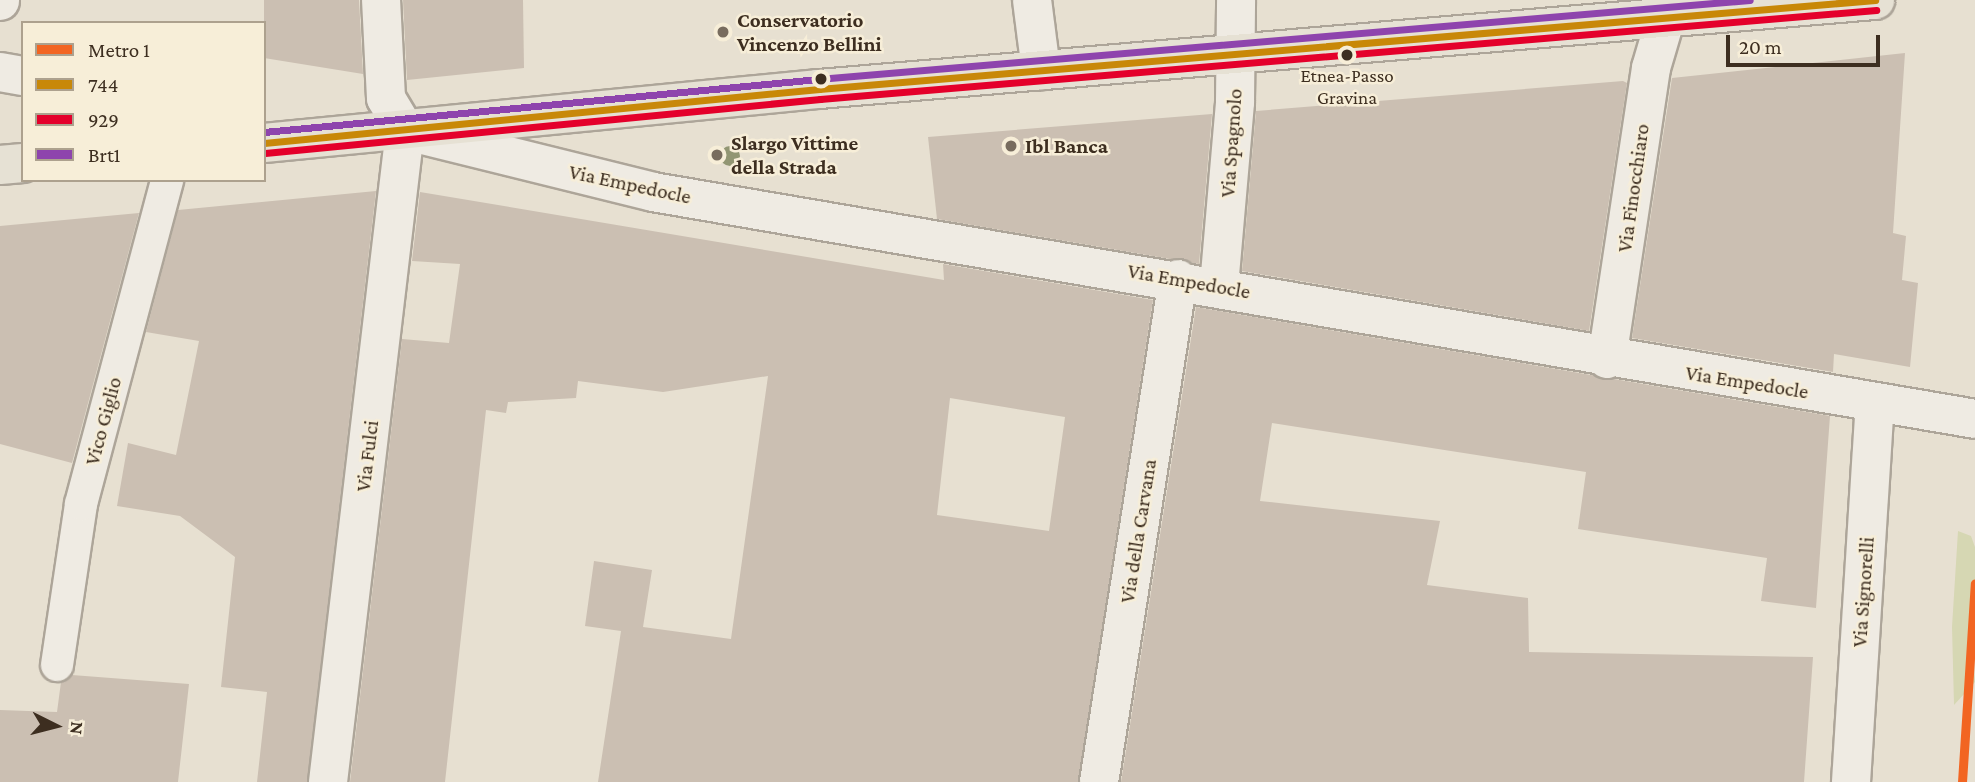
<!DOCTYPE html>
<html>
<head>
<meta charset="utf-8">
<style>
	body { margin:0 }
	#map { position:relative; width:1975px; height:782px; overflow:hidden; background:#e7e0d1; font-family:"Crimson Pro",serif }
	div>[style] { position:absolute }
	.green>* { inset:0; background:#d6d7b3 }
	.building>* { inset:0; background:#cbbfb2 }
	.roads { filter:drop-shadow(2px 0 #ada599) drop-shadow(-2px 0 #ada599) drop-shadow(0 2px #ada599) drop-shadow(0 -2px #ada599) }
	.lane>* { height:32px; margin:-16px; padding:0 16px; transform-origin:16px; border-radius:16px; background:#efebe3 }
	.street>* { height:38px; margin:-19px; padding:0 19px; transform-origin:19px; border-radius:19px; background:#efebe3 }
	.secondary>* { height:38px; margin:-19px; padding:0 19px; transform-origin:19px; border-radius:19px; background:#efebe3 }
	.primary>* { height:38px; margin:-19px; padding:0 19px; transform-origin:19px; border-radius:19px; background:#e6e1d4 }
	.bus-1>* { height:7px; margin:-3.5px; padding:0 3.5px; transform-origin:3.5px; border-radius:3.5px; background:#c88808 }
	.bus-2>* { height:7px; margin:-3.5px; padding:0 3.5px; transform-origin:3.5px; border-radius:3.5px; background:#e4002b }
	.bus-3>* { height:7px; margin:-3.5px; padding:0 3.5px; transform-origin:3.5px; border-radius:3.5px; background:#8e44ad }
	.metro-1>* { height:9px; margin:-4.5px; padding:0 4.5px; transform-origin:4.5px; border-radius:4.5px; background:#f26522 }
	.trees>* { width:20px; height:20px; margin:-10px; border-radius:50%; background:#929673 }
	.dots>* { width:19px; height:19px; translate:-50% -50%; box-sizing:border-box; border:4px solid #f7eed8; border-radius:50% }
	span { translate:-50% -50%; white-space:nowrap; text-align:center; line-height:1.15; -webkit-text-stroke:5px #f7eed8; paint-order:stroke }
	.bus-label { font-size:19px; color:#3d2e20 }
	.poi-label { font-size:21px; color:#3d2e20; font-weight:700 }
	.left { translate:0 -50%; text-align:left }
	.street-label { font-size:21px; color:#3d2e20 }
	.legend { position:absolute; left:21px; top:21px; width:245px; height:161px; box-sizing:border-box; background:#f7eed8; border:2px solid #ada18e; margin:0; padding:9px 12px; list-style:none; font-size:21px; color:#3d2e20 }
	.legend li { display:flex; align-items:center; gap:14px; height:35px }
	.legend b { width:35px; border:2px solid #ada18e }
	.north { position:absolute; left:21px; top:691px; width:70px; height:70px; -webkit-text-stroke:5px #f7eed8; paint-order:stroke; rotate:96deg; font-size:19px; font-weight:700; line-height:28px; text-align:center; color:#3d2e20 }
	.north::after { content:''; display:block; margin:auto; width:24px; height:32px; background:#3d2e20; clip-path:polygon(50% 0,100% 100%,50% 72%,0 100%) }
	.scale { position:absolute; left:1726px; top:35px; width:154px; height:32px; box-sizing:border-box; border:4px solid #3d2e20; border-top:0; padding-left:9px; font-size:21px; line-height:24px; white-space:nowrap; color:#3d2e20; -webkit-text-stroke:5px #f7eed8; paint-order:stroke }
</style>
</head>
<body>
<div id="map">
	<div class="green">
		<div style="clip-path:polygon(1958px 531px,1971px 536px,1975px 547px,1975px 597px,1969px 614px,1975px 682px,1954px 705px,1952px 627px)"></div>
	</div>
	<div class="building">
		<div style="clip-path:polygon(264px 0,359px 0,363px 74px,264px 58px)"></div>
		<div style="clip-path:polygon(403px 0,523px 0,524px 68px,407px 80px)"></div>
		<div style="clip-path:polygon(1905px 53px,1893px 233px,1906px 236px,1902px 280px,1918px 283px,1910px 367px,1834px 354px,1833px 372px,1632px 338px,1672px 78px)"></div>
		<div style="clip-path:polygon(1623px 81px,1627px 83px,1589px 331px,1242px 271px,1256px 111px)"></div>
		<div style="clip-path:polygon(1212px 114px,1199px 264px,937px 219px,928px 137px)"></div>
		<div style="clip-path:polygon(376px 191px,307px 782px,257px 782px,267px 692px,221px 687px,235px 557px,180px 516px,117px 506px,128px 443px,176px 455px,199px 341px,146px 332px,178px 210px)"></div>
		<div style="clip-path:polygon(evenodd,420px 192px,944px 280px,943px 264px,1153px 300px,1078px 782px,598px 782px,621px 631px,585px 626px,594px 561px,652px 570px,643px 627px,731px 639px,768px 376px,663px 392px,578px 381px,576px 398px,508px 402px,506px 413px,486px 410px,445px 782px,350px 782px,402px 339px,449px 343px,460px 264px,412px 261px,420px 192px,950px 398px,1065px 417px,1049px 531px,937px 515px,950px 398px)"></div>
		<div style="clip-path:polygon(139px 213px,72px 463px,0 444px,0 226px)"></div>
		<div style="clip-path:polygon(1196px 307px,1830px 416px,1816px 608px,1761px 601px,1767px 558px,1578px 529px,1586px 472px,1272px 423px,1260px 501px,1440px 521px,1427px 585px,1528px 598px,1529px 652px,1813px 657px,1804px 782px,1121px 782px)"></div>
		<div style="clip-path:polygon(72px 675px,189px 684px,178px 782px,0 782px,0 710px,57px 712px,61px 682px)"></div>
	</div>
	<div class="roads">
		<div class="lane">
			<div style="left:57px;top:665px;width:163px;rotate:-81.5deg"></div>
			<div style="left:81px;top:504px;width:335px;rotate:-75.1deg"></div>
		</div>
		<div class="street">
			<div style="left:0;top:1px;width:1px;rotate:-90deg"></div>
			<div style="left:0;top:72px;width:23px;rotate:10deg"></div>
			<div style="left:1219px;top:286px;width:185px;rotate:-85deg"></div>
			<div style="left:1235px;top:102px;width:102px;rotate:-89.4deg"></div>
			<div style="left:1607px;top:359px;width:294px;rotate:-81.4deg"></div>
			<div style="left:1651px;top:68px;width:71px;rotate:-73.6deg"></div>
			<div style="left:328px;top:782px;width:657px;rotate:-83.26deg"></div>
			<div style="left:405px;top:130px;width:37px;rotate:-121deg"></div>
			<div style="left:386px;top:98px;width:98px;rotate:-92.9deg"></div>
			<div style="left:1099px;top:782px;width:509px;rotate:-81.07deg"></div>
			<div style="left:1851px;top:782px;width:380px;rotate:-86.4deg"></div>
		</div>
		<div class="secondary">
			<div style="left:1032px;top:0;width:71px;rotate:82.7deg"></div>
			<div style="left:407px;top:131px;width:253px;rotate:13.9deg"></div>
			<div style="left:653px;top:192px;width:1341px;rotate:9.74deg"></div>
		</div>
		<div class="primary">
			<div style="left:264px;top:143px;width:558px;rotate:-5.56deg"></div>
			<div style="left:819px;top:89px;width:1060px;rotate:-4.82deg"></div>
			<div style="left:0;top:165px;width:23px;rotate:-5deg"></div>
		</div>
	</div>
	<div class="bus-1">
		<div style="left:264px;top:143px;width:558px;rotate:-5.56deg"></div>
		<div style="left:819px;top:89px;width:1060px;rotate:-4.82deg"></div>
	</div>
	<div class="bus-2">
		<div style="left:265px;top:153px;width:558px;rotate:-5.56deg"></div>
		<div style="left:820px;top:99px;width:1060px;rotate:-4.82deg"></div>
	</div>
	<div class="bus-3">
		<div style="left:264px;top:132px;width:557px;rotate:-5.46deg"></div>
		<div style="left:818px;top:79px;width:935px;rotate:-4.85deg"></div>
	</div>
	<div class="metro-1">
		<div style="left:1962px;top:782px;width:199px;rotate:-86.3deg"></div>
	</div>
	<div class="trees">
		<div style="left:730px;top:156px"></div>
	</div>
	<div class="dots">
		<div style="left:723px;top:32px;background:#786c5e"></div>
		<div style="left:1347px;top:55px;background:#3d2e20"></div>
		<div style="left:821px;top:79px;background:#3d2e20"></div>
		<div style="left:1011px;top:146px;background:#786c5e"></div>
		<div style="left:717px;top:155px;background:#786c5e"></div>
	</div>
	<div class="bus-label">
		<span style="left:1347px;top:87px">Etnea-Passo<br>Gravina</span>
	</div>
	<div class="poi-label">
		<span class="left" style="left:737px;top:32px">Conservatorio<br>Vincenzo Bellini</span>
		<span class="left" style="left:731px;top:155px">Slargo Vittime<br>della Strada</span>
		<span class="left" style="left:1025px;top:146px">Ibl Banca</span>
	</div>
	<div class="street-label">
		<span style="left:1231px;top:143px;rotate:-86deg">Via Spagnolo</span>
		<span style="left:630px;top:184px;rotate:12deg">Via Empedocle</span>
		<span style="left:1633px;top:188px;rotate:-82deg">Via Finocchiaro</span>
		<span style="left:1189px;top:281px;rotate:10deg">Via Empedocle</span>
		<span style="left:1747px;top:382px;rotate:9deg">Via Empedocle</span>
		<span style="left:103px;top:421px;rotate:-75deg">Vico Giglio</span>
		<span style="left:367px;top:456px;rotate:-83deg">Via Fulci</span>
		<span style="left:1138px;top:531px;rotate:-81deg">Via della Carvana</span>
		<span style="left:1863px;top:592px;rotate:-86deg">Via Signorelli</span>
	</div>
	<ul class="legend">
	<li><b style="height:9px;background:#f26522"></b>Metro 1</li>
	<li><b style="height:9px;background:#c88808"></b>744</li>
	<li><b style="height:9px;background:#e4002b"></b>929</li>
	<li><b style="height:9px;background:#8e44ad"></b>Brt1</li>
	</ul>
	<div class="north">N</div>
	<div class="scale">20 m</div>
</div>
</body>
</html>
